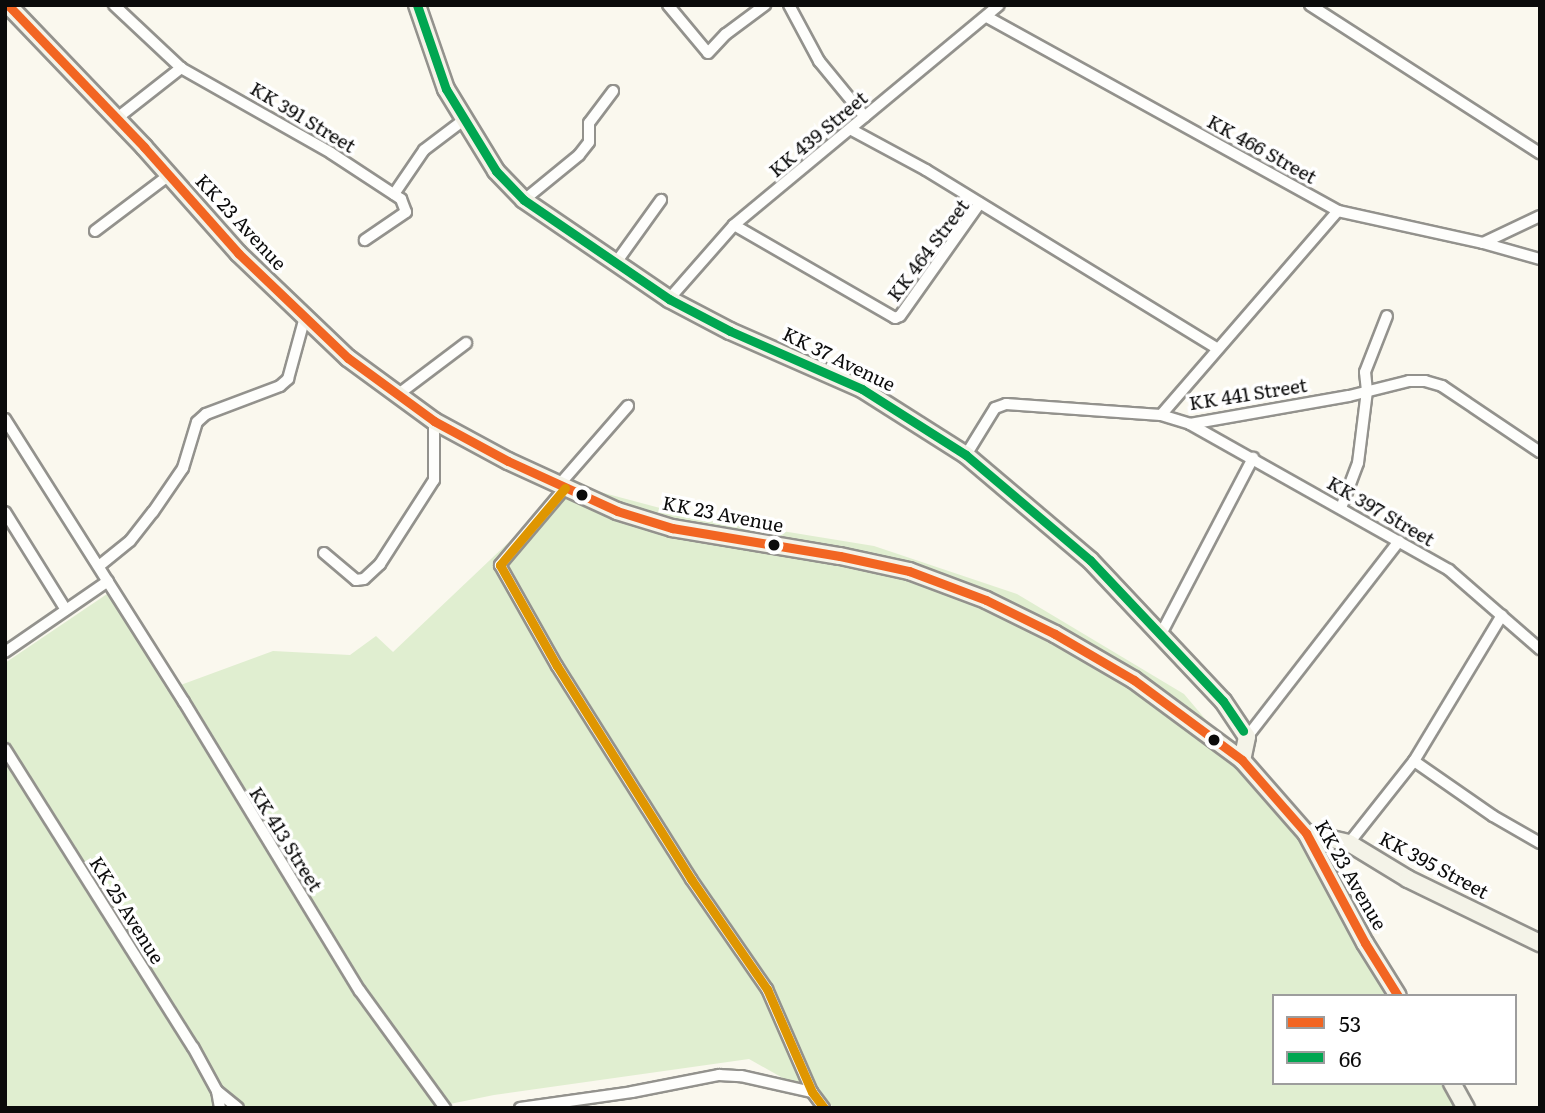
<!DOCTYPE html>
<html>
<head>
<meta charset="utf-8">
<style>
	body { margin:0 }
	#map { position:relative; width:1545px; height:1113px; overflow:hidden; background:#faf8ee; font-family:Literata,serif }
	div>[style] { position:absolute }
	.green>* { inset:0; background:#e0eed0 }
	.roads { filter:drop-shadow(2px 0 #93928d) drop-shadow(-2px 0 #93928d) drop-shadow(0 2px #93928d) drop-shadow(0 -2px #93928d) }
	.street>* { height:10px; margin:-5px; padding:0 5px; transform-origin:5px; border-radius:5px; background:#fefefc }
	.secondary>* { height:16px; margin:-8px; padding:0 8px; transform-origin:8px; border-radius:8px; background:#f4f3e8 }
	.bus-1>* { height:9px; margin:-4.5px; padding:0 4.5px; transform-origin:4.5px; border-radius:4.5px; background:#f26522 }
	.bus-2>* { height:9px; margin:-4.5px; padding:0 4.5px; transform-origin:4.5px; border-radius:4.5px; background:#00a651 }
	.bus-3>* { height:9px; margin:-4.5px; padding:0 4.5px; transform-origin:4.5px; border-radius:4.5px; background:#df9601 }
	.dots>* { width:19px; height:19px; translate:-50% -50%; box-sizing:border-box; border:4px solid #fff; border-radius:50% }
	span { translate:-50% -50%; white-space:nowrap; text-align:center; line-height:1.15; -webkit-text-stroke:7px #fff; paint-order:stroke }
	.street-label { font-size:19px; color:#0b0b0b }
	.frame { position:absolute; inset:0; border:7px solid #0b0b0b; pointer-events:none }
	.legend { position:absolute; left:1272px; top:994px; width:245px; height:91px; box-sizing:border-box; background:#fff; border:2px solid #9d9d9d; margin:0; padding:9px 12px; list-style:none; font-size:21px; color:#0b0b0b }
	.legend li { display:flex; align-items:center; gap:14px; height:35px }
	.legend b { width:35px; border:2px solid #9d9d9d }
</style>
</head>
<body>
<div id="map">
	<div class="green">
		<div style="clip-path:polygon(570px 484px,690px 516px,874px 546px,1017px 594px,1184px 694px,1302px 833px,1393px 996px,1274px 996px,1274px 1083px,1443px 1083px,1457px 1108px,836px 1108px,749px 1059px,494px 1095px,430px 1108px,5px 1108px,5px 663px,110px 592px,167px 690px,273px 651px,350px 655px,376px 636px,393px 652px)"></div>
	</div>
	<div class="roads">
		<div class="street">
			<div style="left:114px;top:5px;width:92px;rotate:43.2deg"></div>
			<div style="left:181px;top:68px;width:172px;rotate:29.5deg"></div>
			<div style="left:331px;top:153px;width:84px;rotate:33.3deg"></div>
			<div style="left:401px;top:199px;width:14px;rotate:69deg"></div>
			<div style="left:406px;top:212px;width:50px;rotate:145.7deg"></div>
			<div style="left:668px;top:5px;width:62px;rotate:50.2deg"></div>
			<div style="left:708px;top:53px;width:26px;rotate:-47deg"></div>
			<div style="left:726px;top:34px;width:49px;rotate:-36.6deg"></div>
			<div style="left:789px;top:5px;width:64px;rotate:61.8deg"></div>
			<div style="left:819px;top:61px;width:72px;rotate:50.6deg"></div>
			<div style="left:1310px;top:5px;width:274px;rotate:32.8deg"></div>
			<div style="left:987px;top:17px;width:401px;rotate:28.9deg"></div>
			<div style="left:1338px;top:211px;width:148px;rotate:12.4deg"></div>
			<div style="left:1483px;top:243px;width:59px;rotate:15.7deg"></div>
			<div style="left:116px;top:119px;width:83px;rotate:-38.1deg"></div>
			<div style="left:852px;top:130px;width:84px;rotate:28.4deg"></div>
			<div style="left:926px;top:170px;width:342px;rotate:31.5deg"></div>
			<div style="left:394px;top:194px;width:53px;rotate:-55.7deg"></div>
			<div style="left:424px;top:150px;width:51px;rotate:-37.1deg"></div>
			<div style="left:524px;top:200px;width:71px;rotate:-39.3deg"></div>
			<div style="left:579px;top:155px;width:16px;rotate:-52deg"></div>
			<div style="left:589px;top:142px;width:19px;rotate:-90deg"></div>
			<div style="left:589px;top:123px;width:40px;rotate:-53deg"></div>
			<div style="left:734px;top:225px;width:186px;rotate:30deg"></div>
			<div style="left:895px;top:318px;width:5px;rotate:-22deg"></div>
			<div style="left:900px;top:316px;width:138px;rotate:-54.7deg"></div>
			<div style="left:95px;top:231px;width:93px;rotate:-37.1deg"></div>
			<div style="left:1483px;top:243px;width:63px;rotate:-25.3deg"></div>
			<div style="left:615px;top:264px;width:79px;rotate:-54.3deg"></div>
			<div style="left:669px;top:299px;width:98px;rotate:-48.7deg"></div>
			<div style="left:734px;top:225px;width:344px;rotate:-39.7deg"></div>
			<div style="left:396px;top:396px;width:88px;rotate:-37.1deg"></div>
			<div style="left:1161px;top:415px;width:270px;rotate:-49.1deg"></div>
			<div style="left:5px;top:419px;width:335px;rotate:57.7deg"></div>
			<div style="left:184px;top:702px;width:338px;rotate:58.7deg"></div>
			<div style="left:360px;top:991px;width:145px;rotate:54deg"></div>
			<div style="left:1190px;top:424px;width:297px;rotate:29.4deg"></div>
			<div style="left:1449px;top:570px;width:121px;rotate:41deg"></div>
			<div style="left:966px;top:455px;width:55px;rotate:-58.3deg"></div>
			<div style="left:995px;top:408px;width:12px;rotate:-20deg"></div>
			<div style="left:1006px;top:404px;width:155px;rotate:4.1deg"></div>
			<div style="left:1161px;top:415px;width:30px;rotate:17deg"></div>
			<div style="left:1190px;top:424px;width:161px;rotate:-10deg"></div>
			<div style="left:1349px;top:396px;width:62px;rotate:-14deg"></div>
			<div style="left:1409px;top:381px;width:16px"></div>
			<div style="left:1425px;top:381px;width:18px;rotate:16deg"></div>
			<div style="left:1442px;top:386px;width:118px;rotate:34deg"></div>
			<div style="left:559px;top:485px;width:105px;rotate:-48.9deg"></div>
			<div style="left:565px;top:488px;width:101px;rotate:130.2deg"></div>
			<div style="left:500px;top:565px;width:116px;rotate:60.6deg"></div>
			<div style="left:557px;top:666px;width:252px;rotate:57.8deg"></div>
			<div style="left:691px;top:879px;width:134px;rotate:55.4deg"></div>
			<div style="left:767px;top:989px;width:112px;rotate:66.4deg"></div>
			<div style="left:812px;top:1092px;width:20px;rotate:53deg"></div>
			<div style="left:1341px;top:508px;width:48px;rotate:-69.3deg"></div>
			<div style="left:1358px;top:463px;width:73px;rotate:-82.9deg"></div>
			<div style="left:1367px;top:391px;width:19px;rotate:-96deg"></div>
			<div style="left:1365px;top:372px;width:60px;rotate:-68.6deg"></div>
			<div style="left:5px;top:512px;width:115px;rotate:58.1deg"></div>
			<div style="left:324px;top:553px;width:42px;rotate:40.2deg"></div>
			<div style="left:356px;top:580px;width:8px;rotate:-7deg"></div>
			<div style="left:364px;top:579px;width:22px;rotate:-43deg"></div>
			<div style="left:380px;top:564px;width:100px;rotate:-57.3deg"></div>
			<div style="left:434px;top:480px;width:59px;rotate:-90deg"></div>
			<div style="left:99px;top:566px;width:40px;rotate:-39deg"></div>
			<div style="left:130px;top:541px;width:37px;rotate:-52deg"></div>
			<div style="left:153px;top:512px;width:53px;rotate:-55.7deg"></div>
			<div style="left:183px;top:468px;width:48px;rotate:-73.1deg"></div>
			<div style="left:197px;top:422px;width:12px;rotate:-42deg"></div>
			<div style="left:206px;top:414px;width:79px;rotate:-20.7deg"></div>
			<div style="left:280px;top:386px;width:11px;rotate:-41deg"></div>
			<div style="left:288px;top:379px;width:64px;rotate:-74.7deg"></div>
			<div style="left:1161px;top:634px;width:199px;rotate:-62.4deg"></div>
			<div style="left:5px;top:652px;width:125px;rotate:-34.6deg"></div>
			<div style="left:1247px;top:737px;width:248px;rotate:-52.2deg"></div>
			<div style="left:5px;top:749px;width:352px;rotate:57.8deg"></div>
			<div style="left:193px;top:1047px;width:50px;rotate:61.4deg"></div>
			<div style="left:217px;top:1091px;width:17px;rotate:80deg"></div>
			<div style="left:1414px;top:761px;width:96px;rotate:34.8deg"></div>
			<div style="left:1493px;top:816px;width:54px;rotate:29.9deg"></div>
			<div style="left:1349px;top:843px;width:105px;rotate:-51.6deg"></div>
			<div style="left:1414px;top:761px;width:170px;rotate:-58.9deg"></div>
			<div style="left:217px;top:1091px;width:27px;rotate:39deg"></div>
			<div style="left:520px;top:1108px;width:113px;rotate:-8.1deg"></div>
			<div style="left:632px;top:1092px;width:89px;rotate:-11.1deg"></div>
			<div style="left:719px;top:1075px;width:22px;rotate:3deg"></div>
			<div style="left:741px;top:1076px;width:73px;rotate:12.7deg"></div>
		</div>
		<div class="secondary">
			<div style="left:8px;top:5px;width:197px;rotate:46.2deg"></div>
			<div style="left:144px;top:147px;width:142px;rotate:48.4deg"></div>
			<div style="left:238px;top:253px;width:152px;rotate:43.7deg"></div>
			<div style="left:348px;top:358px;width:107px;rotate:36.2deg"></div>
			<div style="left:434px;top:421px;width:84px;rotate:28.4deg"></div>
			<div style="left:508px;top:461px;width:120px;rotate:24.6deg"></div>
			<div style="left:617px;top:511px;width:58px;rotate:17.2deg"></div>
			<div style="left:672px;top:528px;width:170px;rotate:9.5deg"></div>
			<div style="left:840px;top:556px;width:71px;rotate:12.3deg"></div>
			<div style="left:909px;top:571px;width:82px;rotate:20.6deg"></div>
			<div style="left:986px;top:600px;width:77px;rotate:26.2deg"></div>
			<div style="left:1055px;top:634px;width:91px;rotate:30.2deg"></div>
			<div style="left:1134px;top:680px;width:134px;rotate:36.5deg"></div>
			<div style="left:1242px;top:760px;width:97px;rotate:48.8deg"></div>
			<div style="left:1306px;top:833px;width:125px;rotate:61.8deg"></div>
			<div style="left:1365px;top:943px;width:62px;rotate:58.1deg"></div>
			<div style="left:417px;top:5px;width:89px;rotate:71deg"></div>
			<div style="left:446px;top:89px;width:96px;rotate:58.6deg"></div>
			<div style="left:496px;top:171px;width:40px;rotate:46deg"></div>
			<div style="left:524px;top:200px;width:176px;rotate:34.3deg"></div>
			<div style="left:669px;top:299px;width:69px;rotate:27.7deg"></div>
			<div style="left:730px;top:331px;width:144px;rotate:23.7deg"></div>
			<div style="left:862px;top:389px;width:123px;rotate:32.4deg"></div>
			<div style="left:966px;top:455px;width:162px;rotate:40.3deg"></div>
			<div style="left:1090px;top:560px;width:194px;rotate:46.7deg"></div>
			<div style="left:1223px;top:701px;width:43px;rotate:56.3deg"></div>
			<div style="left:1247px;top:737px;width:24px;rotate:102deg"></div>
			<div style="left:1306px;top:833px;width:44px;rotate:13.1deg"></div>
			<div style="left:1349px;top:843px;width:69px;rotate:31.4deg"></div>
			<div style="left:1408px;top:879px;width:147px;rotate:25.9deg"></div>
			<div style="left:1452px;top:1083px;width:29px;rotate:61deg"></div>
		</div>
	</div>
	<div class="bus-1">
		<div style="left:8px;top:5px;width:197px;rotate:46.2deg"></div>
		<div style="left:144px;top:147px;width:142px;rotate:48.4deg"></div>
		<div style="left:238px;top:253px;width:152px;rotate:43.7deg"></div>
		<div style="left:348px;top:358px;width:107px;rotate:36.2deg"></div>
		<div style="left:434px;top:421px;width:84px;rotate:28.4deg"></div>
		<div style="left:508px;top:461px;width:120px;rotate:24.6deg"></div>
		<div style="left:617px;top:511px;width:58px;rotate:17.2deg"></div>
		<div style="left:672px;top:528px;width:170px;rotate:9.5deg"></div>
		<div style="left:840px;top:556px;width:71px;rotate:12.3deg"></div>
		<div style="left:909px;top:571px;width:82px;rotate:20.6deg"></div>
		<div style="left:986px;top:600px;width:77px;rotate:26.2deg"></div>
		<div style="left:1055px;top:634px;width:91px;rotate:30.2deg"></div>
		<div style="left:1134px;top:680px;width:134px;rotate:36.5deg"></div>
		<div style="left:1242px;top:760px;width:97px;rotate:48.8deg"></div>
		<div style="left:1306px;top:833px;width:125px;rotate:61.8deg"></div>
		<div style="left:1365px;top:943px;width:62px;rotate:58.1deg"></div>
	</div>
	<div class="bus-2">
		<div style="left:417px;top:5px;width:89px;rotate:71deg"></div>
		<div style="left:446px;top:89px;width:96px;rotate:58.6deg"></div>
		<div style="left:496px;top:171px;width:40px;rotate:46deg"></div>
		<div style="left:524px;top:200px;width:176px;rotate:34.3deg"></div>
		<div style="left:669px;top:299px;width:69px;rotate:27.7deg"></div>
		<div style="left:730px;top:331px;width:144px;rotate:23.7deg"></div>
		<div style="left:862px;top:389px;width:123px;rotate:32.4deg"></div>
		<div style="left:966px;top:455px;width:162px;rotate:40.3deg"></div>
		<div style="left:1090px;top:560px;width:194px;rotate:46.7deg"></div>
		<div style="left:1223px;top:701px;width:36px;rotate:56deg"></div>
	</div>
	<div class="bus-3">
		<div style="left:565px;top:488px;width:101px;rotate:130.2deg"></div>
		<div style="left:500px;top:565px;width:116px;rotate:60.6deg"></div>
		<div style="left:557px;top:666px;width:252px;rotate:57.8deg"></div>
		<div style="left:691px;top:879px;width:134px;rotate:55.4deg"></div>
		<div style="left:767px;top:989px;width:112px;rotate:66.4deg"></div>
		<div style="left:812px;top:1092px;width:20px;rotate:53deg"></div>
	</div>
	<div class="dots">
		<div style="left:582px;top:495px;background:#0b0b0b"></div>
		<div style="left:774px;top:545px;background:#0b0b0b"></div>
		<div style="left:1214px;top:740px;background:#0b0b0b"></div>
	</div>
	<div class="street-label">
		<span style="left:303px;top:117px;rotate:31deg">KK 391 Street</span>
		<span style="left:818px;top:134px;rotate:-40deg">KK 439 Street</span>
		<span style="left:1262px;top:149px;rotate:29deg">KK 466 Street</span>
		<span style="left:241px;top:222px;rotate:47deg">KK 23 Avenue</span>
		<span style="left:928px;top:250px;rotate:-53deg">KK 464 Street</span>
		<span style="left:839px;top:359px;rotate:26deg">KK 37 Avenue</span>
		<span style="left:1248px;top:394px;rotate:-9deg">KK 441 Street</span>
		<span style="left:1381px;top:511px;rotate:30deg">KK 397 Street</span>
		<span style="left:723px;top:514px;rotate:11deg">KK 23 Avenue</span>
		<span style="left:286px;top:839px;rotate:58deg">KK 413 Street</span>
		<span style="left:1434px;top:865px;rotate:28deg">KK 395 Street</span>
		<span style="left:1351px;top:875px;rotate:60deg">KK 23 Avenue</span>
		<span style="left:127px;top:910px;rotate:58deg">KK 25 Avenue</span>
	</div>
	<div class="frame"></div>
	<ul class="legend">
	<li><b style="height:9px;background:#f26522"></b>53</li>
	<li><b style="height:9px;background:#00a651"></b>66</li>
	</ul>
</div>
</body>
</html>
